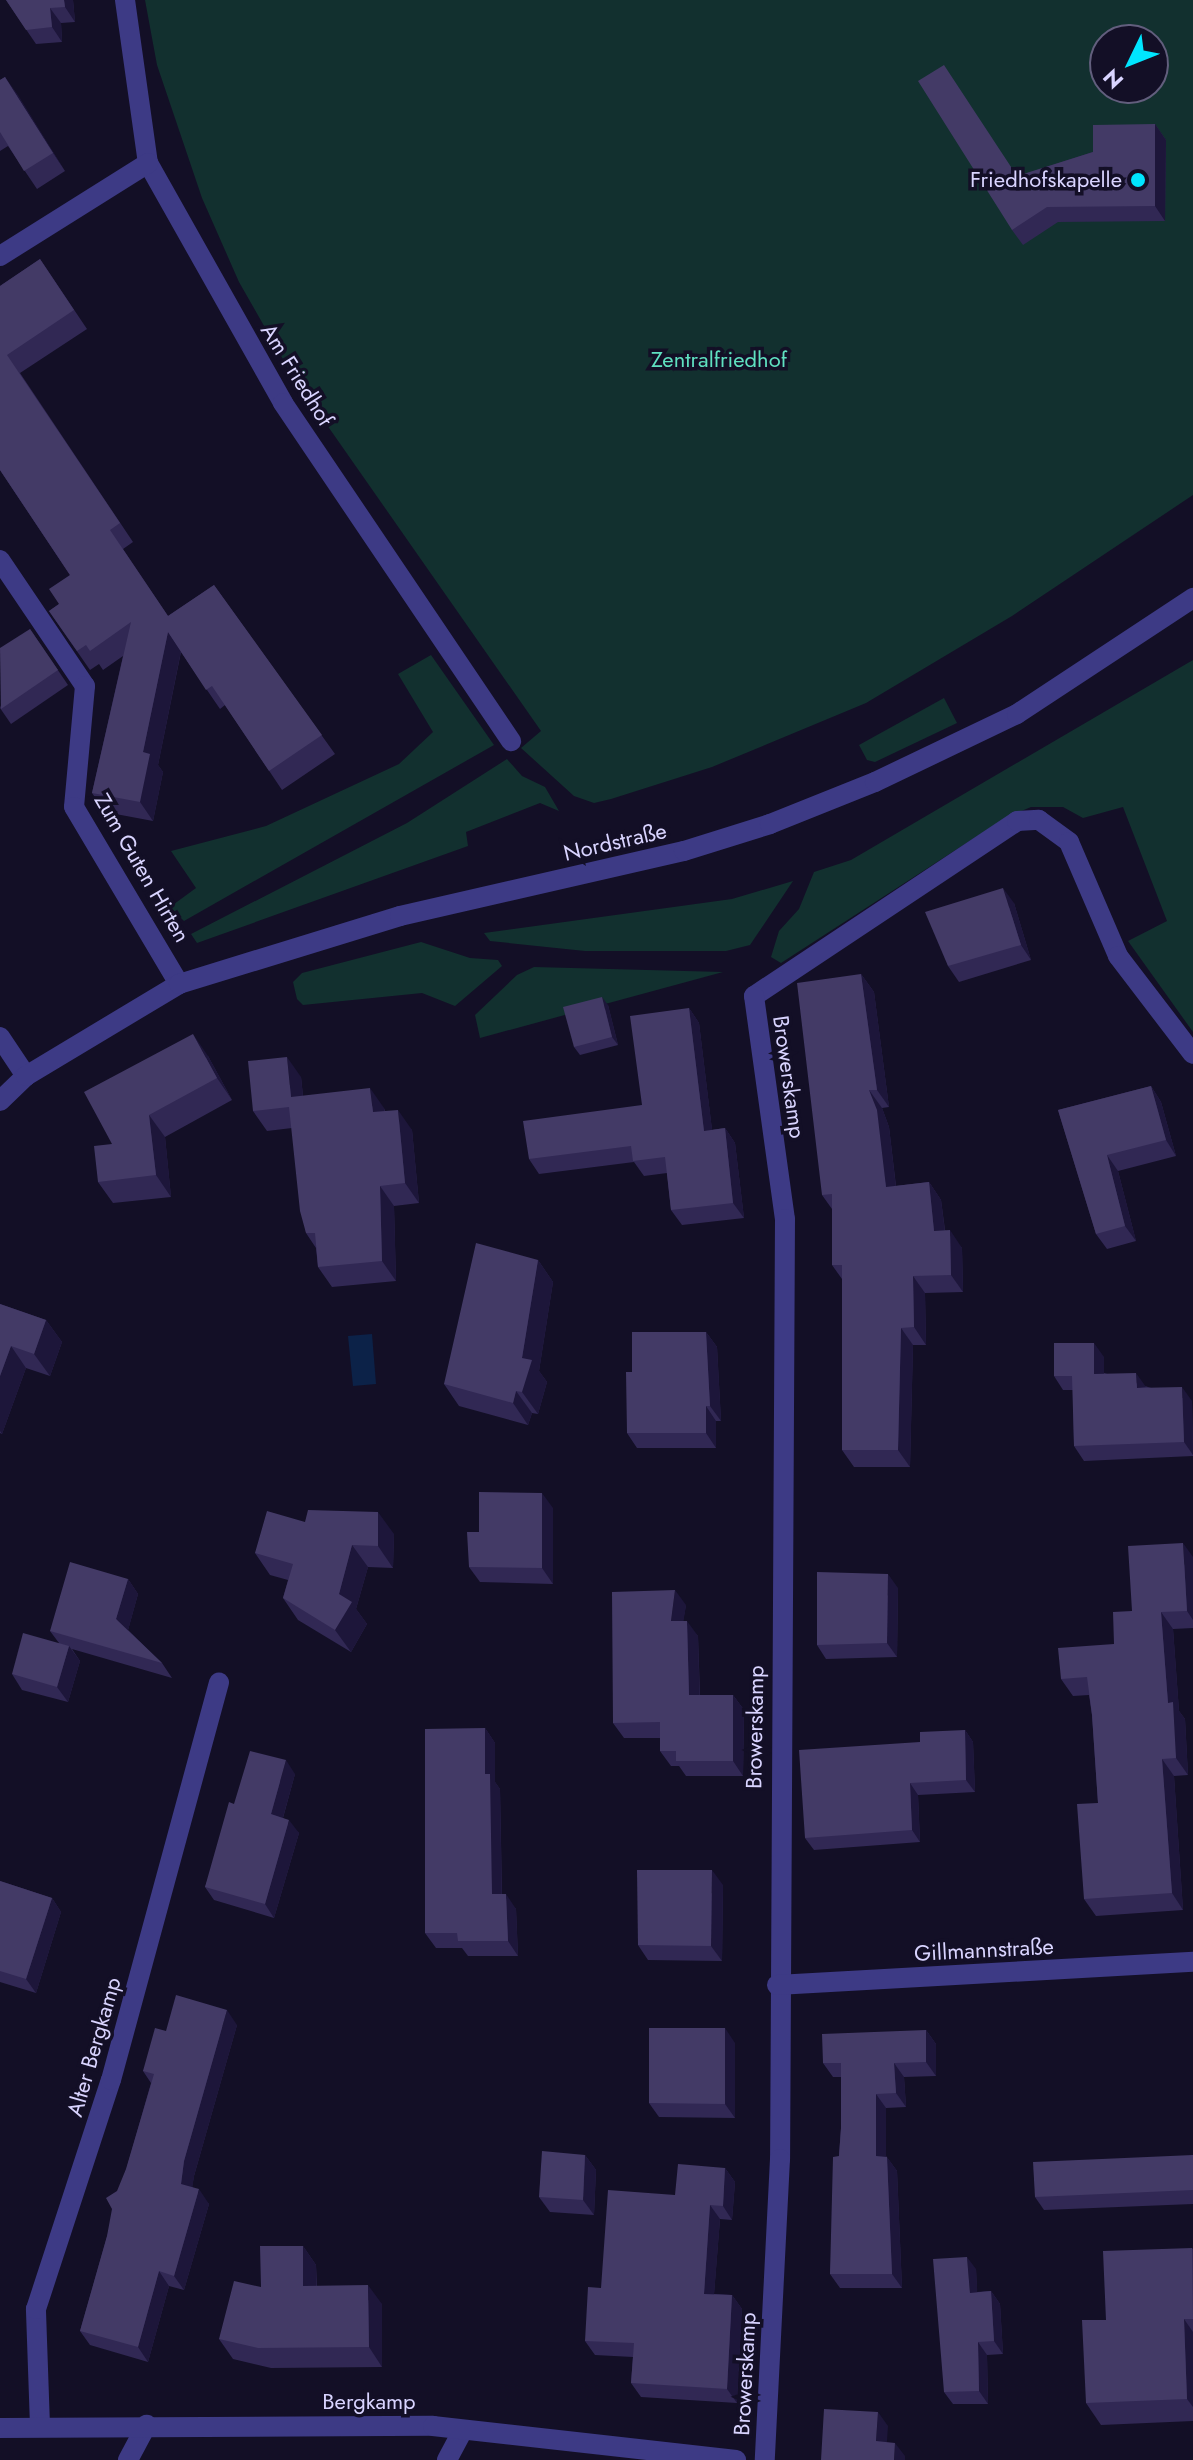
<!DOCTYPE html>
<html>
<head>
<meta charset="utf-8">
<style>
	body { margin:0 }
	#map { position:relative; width:1193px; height:2460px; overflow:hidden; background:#130f26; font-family:Jost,sans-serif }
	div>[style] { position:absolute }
	.green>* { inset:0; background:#12302f }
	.water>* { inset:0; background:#0c2248 }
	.service>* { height:20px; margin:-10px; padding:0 10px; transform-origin:10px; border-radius:10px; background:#3d3a85 }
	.minor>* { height:20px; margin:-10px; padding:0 10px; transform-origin:10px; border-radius:10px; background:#3d3a85 }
	.wall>* { inset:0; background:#312854 }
	.shaded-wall>* { inset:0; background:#1d163a }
	.building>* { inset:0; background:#433a66 }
	.dots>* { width:22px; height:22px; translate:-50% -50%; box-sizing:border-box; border:4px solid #130f26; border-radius:50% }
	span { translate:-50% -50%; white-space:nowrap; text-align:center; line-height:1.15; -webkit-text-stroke:7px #130f26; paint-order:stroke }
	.poi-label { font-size:22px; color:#d9d4ff }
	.right { translate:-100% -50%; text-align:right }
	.park-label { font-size:22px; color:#5fe0c0 }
	.street-label { font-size:22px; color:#d9d4ff }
	.north { position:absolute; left:1089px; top:24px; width:80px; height:80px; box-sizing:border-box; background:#130f26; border:2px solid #625e7d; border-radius:50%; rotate:227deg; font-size:22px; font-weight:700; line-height:32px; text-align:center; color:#d9d4ff }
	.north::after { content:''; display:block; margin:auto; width:28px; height:36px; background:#00e5ff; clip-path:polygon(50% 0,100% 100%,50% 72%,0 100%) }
</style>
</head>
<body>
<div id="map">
	<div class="green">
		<div style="clip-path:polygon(evenodd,145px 0,1193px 0,1193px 495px,1012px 616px,866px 703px,712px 767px,611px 799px,594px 803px,574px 796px,521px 748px,541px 731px,292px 375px,239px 282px,202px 198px,157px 65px,145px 0,1105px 40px,1153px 40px,1153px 88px,1105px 88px,1105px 40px)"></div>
		<div style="clip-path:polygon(431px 655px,494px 745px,184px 921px,170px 907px,196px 888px,171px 851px,266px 826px,399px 764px,433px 732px,398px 674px)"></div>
		<div style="clip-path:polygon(1193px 660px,1193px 1032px,1128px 941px,1167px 921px,1123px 807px,1083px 818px,1063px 807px,1031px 807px,1005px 818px,781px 963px,771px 957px,779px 931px,799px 909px,814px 872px,851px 860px)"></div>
		<div style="clip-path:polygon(944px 698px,957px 723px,875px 762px,867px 760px,859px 745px)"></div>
		<div style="clip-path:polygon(507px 759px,522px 776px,545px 787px,559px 811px,540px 803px,466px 832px,468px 846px,197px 943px,191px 934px,407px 823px)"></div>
		<div style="clip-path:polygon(793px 881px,750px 945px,726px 951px,585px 951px,490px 941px,484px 933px,732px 899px)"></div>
		<div style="clip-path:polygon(421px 942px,470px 958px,498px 960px,502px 966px,455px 1006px,422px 993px,303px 1005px,297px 999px,293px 982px,302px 973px)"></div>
		<div style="clip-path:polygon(534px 967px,723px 972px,480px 1038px,475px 1015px,517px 975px)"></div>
	</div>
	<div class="water">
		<div style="clip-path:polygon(372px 1334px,376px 1384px,353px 1386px,348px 1336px)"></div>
	</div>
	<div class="service">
		<div style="left:754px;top:996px;width:316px;rotate:-33.6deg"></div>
		<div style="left:1017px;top:821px;width:22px;rotate:-3deg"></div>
		<div style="left:1039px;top:820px;width:37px;rotate:36deg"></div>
		<div style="left:1069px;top:842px;width:124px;rotate:66.7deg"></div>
		<div style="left:1118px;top:956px;width:123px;rotate:52.6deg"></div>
		<div style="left:128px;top:2460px;width:40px;rotate:-62deg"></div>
		<div style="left:447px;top:2460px;width:34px;rotate:-62deg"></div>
	</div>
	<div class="minor">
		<div style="left:125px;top:0;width:165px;rotate:82deg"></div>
		<div style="left:148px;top:163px;width:275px;rotate:60.6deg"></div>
		<div style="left:283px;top:403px;width:408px;rotate:56deg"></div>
		<div style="left:0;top:256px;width:175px;rotate:-32.1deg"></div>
		<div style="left:0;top:560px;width:152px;rotate:56deg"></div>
		<div style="left:85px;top:686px;width:121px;rotate:95.2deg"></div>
		<div style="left:74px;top:807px;width:206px;rotate:59.3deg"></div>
		<div style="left:754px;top:996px;width:225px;rotate:82.1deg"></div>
		<div style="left:785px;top:1219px;width:940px;rotate:90.3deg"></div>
		<div style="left:780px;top:2159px;width:301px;rotate:92.9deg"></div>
		<div style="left:0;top:1037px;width:47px;rotate:56.3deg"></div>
		<div style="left:0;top:1101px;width:36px;rotate:-44deg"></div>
		<div style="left:26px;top:1076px;width:179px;rotate:-31deg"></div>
		<div style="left:179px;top:984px;width:231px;rotate:-17.1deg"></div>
		<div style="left:400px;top:916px;width:291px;rotate:-12.9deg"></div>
		<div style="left:684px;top:851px;width:90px;rotate:-17.4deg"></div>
		<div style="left:770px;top:824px;width:113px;rotate:-21.8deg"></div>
		<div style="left:875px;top:782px;width:157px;rotate:-25.6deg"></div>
		<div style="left:1017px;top:714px;width:211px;rotate:-33.4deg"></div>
		<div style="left:777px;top:1985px;width:417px;rotate:-3.2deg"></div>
		<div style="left:40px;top:2426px;width:117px;rotate:-92deg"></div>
		<div style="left:36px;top:2309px;width:241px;rotate:-71.9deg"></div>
		<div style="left:111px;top:2080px;width:412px;rotate:-74.8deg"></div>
		<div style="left:0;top:2428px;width:433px;rotate:-0.3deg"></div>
		<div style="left:433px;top:2426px;width:305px;rotate:6.4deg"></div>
	</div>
	<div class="wall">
		<div style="clip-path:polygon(6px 0,73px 0,75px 22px,61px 23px,62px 42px,36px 44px)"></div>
		<div style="clip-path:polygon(5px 77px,65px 171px,37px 189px,8px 146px,0 151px,0 80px)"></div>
		<div style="clip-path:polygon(1155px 124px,1166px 140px,1165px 221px,1058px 222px,1023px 245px,1012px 230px,1018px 176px,1093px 152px)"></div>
		<div style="clip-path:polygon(40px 259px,87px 329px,20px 373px,133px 542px,123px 549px,168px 616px,214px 585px,335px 754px,282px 790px,225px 705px,220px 709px,181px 652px,158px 765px,163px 772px,153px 821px,105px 812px,92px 793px,123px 656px,103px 670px,99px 664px,90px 670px,49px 611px,59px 604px,70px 575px,0 470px,0 286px)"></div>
		<div style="clip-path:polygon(30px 629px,68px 685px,11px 724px,0 708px)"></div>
		<div style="clip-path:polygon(1014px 903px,1031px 960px,959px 982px,948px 966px)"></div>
		<div style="clip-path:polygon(861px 974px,874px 992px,889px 1107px,882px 1108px,889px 1127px,896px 1186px,929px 1182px,941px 1200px,945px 1230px,962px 1248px,963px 1292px,925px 1293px,926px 1345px,913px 1345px,910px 1467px,854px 1467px,842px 1450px,842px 1279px,832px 1265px,832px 1209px,822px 1195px)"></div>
		<div style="clip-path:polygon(608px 1005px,618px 1045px,580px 1055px,574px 1047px)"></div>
		<div style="clip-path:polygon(689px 1008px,699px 1023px,712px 1130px,725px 1128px,735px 1143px,744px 1218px,682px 1225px,671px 1210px,667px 1173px,644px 1176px,634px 1162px,539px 1174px,529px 1159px,642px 1105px)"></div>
		<div style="clip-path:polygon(208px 1056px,232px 1100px,165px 1137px,171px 1197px,113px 1203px,98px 1182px,112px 1144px)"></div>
		<div style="clip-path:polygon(301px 1077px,303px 1096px,384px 1108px,385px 1111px,412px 1130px,419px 1203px,394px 1206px,396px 1281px,332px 1287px,318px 1267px,316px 1248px,306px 1233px,292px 1128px,267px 1131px,253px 1111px)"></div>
		<div style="clip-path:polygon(1151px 1086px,1161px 1102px,1176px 1156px,1118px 1171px,1136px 1241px,1107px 1249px,1096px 1234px,1058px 1110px)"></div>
		<div style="clip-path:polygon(538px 1260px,553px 1282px,539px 1371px,547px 1382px,538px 1414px,532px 1413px,528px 1425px,459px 1406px,444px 1384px)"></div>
		<div style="clip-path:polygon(0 1304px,46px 1320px,62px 1342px,50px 1376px,26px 1368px,2px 1434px,0 1433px)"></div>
		<div style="clip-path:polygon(706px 1332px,717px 1347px,721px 1421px,716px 1421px,716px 1448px,637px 1448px,627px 1433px,632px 1372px)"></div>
		<div style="clip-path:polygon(1104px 1357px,1104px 1373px,1192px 1401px,1193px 1456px,1084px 1461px,1074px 1446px,1073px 1390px,1063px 1390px,1054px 1376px)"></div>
		<div style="clip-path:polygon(553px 1508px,553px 1584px,480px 1582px,469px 1567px,479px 1532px)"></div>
		<div style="clip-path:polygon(305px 1522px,394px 1534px,393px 1568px,368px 1567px,356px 1609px,367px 1624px,351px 1652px,298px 1620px,283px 1598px,288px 1580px,270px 1575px,255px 1553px)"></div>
		<div style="clip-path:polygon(1193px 1557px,1193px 1628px,1173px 1629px,1179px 1711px,1185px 1719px,1188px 1775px,1174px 1776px,1183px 1910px,1096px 1916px,1084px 1899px,1098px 1803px,1092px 1715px,1089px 1695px,1073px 1696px,1061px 1679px,1114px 1644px,1132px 1611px)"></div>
		<div style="clip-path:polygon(128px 1579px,138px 1594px,128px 1630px,162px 1663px,172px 1678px,72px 1649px,80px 1661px,68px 1702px,22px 1690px,12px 1674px,59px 1643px,50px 1631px)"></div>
		<div style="clip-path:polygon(898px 1588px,897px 1657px,826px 1659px,817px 1645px)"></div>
		<div style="clip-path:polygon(686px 1605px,683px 1621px,698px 1636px,700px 1695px,733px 1695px,744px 1710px,743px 1776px,686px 1776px,679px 1766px,671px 1766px,660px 1751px,660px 1738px,624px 1738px,613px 1723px)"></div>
		<div style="clip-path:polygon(485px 1728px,495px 1743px,495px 1782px,500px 1789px,502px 1894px,516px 1909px,518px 1956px,468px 1956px,462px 1948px,436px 1948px,425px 1933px)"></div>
		<div style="clip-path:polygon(965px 1730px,973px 1742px,975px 1792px,918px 1795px,920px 1842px,814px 1850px,805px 1838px,920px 1742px)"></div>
		<div style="clip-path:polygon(295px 1774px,283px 1818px,299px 1833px,274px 1918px,214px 1900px,205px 1887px,234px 1804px)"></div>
		<div style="clip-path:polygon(0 1881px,52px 1898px,61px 1912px,36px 1993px,0 1982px)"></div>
		<div style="clip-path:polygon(723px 1885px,722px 1961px,648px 1960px,638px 1945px)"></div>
		<div style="clip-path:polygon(237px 2025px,194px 2176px,192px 2187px,209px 2204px,184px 2290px,169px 2286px,148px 2362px,90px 2345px,80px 2331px,151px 2083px,143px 2071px,166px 2031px)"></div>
		<div style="clip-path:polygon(926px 2030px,936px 2044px,936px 2076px,904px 2077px,906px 2107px,886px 2108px,886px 2156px,897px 2171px,902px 2288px,840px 2288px,830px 2274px,841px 2128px,841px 2077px,833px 2077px,823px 2063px)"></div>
		<div style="clip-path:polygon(735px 2043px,735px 2118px,659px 2117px,649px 2103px)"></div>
		<div style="clip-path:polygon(585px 2155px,596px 2170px,594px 2215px,550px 2212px,539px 2197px)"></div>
		<div style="clip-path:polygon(1193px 2155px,1193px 2204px,1044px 2210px,1035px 2197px)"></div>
		<div style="clip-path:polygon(725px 2168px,735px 2182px,732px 2220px,720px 2219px,714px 2294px,732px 2295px,742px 2309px,737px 2403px,641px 2397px,631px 2383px,633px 2357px,595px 2355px,585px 2341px,601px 2288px,675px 2195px)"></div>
		<div style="clip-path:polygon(303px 2246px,316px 2265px,317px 2286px,382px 2304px,382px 2367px,271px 2368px,233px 2359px,219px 2339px,261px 2287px)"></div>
		<div style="clip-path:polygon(1192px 2248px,1193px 2249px,1193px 2421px,1101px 2425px,1086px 2403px,1106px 2320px)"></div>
		<div style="clip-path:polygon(976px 2269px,977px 2292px,991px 2291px,1000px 2304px,1003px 2354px,987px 2355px,988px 2404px,953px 2404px,944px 2392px)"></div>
	</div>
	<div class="shaded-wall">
		<div style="clip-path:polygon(64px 0,73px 0,75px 22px,65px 7px)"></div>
		<div style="clip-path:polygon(50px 8px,61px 23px,62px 42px,52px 27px)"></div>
		<div style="clip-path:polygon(5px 77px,18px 95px,65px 171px,53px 153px)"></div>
		<div style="clip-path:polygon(1155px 124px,1166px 140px,1165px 221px,1155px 206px)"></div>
		<div style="clip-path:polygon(168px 632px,181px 651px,158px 765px,163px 772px,153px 821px,140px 802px,143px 752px)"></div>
		<div style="clip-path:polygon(1003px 888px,1014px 903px,1031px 960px,1021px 945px)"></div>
		<div style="clip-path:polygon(861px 974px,874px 992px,889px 1107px,877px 1090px)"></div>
		<div style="clip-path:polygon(602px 997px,608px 1005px,618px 1045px,612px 1037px)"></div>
		<div style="clip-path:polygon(689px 1008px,699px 1023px,714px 1146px,704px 1131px)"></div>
		<div style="clip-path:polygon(193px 1034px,208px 1056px,232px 1100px,217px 1078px)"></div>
		<div style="clip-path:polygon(287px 1057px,301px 1077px,305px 1117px,291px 1097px)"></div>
		<div style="clip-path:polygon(1151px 1086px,1161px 1102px,1176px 1156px,1166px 1140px)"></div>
		<div style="clip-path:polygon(370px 1088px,384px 1108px,387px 1132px,373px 1112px)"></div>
		<div style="clip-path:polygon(869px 1090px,882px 1108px,889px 1127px,898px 1205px,886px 1187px)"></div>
		<div style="clip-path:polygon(398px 1110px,412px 1130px,419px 1203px,405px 1183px)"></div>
		<div style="clip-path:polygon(149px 1115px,165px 1137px,171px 1197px,156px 1175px)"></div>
		<div style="clip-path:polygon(725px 1128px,735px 1143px,744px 1218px,733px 1203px)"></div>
		<div style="clip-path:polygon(1107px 1155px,1118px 1171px,1136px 1241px,1125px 1226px)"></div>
		<div style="clip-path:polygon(929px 1182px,941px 1200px,947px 1248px,934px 1231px)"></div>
		<div style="clip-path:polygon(380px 1186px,394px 1206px,396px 1281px,382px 1261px)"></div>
		<div style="clip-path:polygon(950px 1230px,962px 1248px,963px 1292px,951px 1275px)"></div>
		<div style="clip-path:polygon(538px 1260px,553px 1282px,539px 1371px,547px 1382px,538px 1414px,522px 1392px,522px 1358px)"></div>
		<div style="clip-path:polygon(913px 1276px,925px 1293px,926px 1345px,914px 1327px)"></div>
		<div style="clip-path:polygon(46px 1320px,62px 1342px,50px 1376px,34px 1354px)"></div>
		<div style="clip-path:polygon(901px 1328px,913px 1345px,910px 1467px,898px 1450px)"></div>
		<div style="clip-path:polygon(706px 1332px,717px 1347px,721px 1421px,710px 1406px)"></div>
		<div style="clip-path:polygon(1094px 1343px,1104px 1357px,1104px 1388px,1094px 1374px)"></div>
		<div style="clip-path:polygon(11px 1346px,26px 1368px,2px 1434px,0 1431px,0 1376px)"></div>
		<div style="clip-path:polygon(1136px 1373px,1146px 1387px,1137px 1388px)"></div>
		<div style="clip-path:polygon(1182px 1387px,1192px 1401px,1193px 1455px,1184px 1442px)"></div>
		<div style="clip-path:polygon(516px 1391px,532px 1413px,528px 1425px,513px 1403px)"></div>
		<div style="clip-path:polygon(706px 1406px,716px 1421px,716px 1448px,706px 1433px)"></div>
		<div style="clip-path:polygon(542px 1493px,553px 1508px,553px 1584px,542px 1568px)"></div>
		<div style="clip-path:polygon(378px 1512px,394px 1534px,393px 1568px,378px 1546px)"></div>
		<div style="clip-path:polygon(1183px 1543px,1193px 1557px,1193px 1620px,1187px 1611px)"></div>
		<div style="clip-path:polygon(352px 1545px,368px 1567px,356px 1609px,367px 1624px,351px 1652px,335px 1630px,339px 1594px)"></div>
		<div style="clip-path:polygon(888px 1574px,898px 1588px,897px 1657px,887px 1643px)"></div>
		<div style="clip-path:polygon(128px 1579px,138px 1594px,127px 1634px,116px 1619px)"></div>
		<div style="clip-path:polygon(675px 1590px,686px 1605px,681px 1637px,671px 1621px)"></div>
		<div style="clip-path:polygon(1161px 1612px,1173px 1629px,1179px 1711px,1185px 1719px,1188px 1775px,1176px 1758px,1168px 1703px)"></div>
		<div style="clip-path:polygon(687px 1621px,698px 1636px,700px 1710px,689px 1695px)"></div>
		<div style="clip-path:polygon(69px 1646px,80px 1661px,68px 1702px,57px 1687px)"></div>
		<div style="clip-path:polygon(733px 1695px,744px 1710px,743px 1776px,733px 1761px)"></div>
		<div style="clip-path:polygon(485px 1728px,495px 1743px,495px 1782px,500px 1789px,502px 1909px,492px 1894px,485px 1774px)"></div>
		<div style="clip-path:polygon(965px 1730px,973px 1742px,975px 1792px,966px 1780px)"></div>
		<div style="clip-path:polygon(1162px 1759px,1174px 1776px,1183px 1910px,1172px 1893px)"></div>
		<div style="clip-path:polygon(286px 1760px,295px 1774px,280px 1828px,271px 1814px)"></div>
		<div style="clip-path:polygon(910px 1783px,918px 1795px,920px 1842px,912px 1830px)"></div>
		<div style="clip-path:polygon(289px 1820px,299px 1833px,274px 1918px,265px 1904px)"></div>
		<div style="clip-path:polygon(712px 1870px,723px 1885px,722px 1961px,711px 1946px)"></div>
		<div style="clip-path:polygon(506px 1894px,516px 1909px,518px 1956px,508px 1941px)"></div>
		<div style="clip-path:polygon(52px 1898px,61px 1912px,36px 1993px,26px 1979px)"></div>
		<div style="clip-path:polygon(227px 2010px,237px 2025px,194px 2176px,191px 2198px,181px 2184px,184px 2161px)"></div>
		<div style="clip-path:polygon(725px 2028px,735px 2043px,735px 2118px,725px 2104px)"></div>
		<div style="clip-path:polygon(926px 2030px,936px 2044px,936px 2076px,926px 2062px)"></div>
		<div style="clip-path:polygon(894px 2063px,904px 2077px,906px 2107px,896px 2093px)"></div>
		<div style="clip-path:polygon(876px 2094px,886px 2108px,886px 2170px,876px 2156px)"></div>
		<div style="clip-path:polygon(585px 2155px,596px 2170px,594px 2215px,583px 2200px)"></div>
		<div style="clip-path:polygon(887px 2157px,897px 2171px,902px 2288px,892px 2274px)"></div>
		<div style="clip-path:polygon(725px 2168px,735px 2182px,732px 2220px,723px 2206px)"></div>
		<div style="clip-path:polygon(199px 2189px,209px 2204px,184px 2290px,174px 2276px)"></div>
		<div style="clip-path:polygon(710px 2205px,720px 2219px,713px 2308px,704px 2294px)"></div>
		<div style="clip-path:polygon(303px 2246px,316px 2265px,317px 2306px,303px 2286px)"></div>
		<div style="clip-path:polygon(967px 2257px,976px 2269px,978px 2305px,970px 2293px)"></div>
		<div style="clip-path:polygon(159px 2271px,169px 2286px,148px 2362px,138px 2347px)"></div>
		<div style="clip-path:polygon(368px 2285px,382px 2304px,382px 2367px,369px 2347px)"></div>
		<div style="clip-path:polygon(991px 2291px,1000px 2304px,1003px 2354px,994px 2341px)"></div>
		<div style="clip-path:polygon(732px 2295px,742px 2309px,737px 2403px,727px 2389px)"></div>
		<div style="clip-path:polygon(1184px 2319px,1193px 2332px,1193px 2407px,1187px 2399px)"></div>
		<div style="clip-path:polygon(978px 2342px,987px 2355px,988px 2404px,979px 2391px)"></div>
		<div style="clip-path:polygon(878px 2412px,888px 2426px,886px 2455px,876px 2441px)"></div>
		<div style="clip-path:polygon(895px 2443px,905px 2456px,905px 2460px,894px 2460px)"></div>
	</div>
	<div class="building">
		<div style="clip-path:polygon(6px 0,64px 0,65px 7px,50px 8px,52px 27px,26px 30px)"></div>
		<div style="clip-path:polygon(944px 65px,1017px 176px,1093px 152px,1093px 125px,1155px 124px,1155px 206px,1047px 207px,1012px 230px,918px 81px)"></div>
		<div style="clip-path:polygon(5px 77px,53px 153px,24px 171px,0 132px,0 80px)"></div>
		<div style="clip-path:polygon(40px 259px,74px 310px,7px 355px,120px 523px,110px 530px,168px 616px,214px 585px,322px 735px,269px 771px,212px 686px,206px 690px,168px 632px,143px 752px,150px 754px,140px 802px,92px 793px,131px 622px,90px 651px,86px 645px,77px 651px,49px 611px,59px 604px,49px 589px,70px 575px,0 470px,0 286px)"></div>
		<div style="clip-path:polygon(30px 629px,58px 670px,1px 709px,0 648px)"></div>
		<div style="clip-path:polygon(1003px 888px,1021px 945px,948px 966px,925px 912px)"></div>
		<div style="clip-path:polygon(861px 974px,877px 1090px,869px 1090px,877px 1110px,886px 1187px,929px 1182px,934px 1231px,950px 1230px,951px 1275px,913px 1276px,914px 1327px,901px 1328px,898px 1450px,842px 1450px,842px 1265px,832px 1265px,832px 1194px,822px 1195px,797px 983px)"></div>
		<div style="clip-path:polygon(602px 997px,612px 1037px,574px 1047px,563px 1007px)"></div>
		<div style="clip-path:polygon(689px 1008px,704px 1131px,725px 1128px,733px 1203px,671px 1210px,665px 1157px,633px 1161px,631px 1146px,529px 1159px,523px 1121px,642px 1105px,630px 1016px)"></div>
		<div style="clip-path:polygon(193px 1034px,217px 1078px,149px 1115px,156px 1175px,98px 1182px,94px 1146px,112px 1144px,84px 1092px)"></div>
		<div style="clip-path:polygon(287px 1057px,291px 1097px,370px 1088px,373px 1112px,398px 1110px,405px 1183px,380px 1186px,382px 1261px,318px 1267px,315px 1233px,306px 1233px,300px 1211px,289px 1107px,253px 1111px,248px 1061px)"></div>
		<div style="clip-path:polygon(1151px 1086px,1166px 1140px,1107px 1155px,1125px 1226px,1096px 1234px,1058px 1110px)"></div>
		<div style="clip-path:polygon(476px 1243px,538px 1260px,522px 1358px,532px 1360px,522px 1392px,516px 1391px,513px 1403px,444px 1384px)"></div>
		<div style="clip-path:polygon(0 1304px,46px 1320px,34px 1354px,11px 1346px,0 1376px)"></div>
		<div style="clip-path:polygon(632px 1332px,706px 1332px,710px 1406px,706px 1406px,706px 1433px,627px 1433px,626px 1372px,632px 1372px)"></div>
		<div style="clip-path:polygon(1054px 1343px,1094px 1343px,1094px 1374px,1136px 1373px,1137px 1388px,1182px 1387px,1184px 1442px,1074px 1446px,1072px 1376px,1054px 1376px)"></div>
		<div style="clip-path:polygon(479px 1492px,542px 1493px,542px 1568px,469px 1567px,467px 1532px,479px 1532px)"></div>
		<div style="clip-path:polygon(308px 1510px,378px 1512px,378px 1546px,352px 1545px,339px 1594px,352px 1602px,335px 1630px,283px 1598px,293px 1564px,255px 1553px,267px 1511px,305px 1522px)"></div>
		<div style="clip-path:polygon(1183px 1543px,1187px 1611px,1161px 1612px,1168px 1703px,1173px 1702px,1176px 1758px,1162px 1759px,1172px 1893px,1084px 1899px,1077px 1804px,1098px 1803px,1092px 1715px,1087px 1677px,1061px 1679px,1058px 1648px,1114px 1644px,1113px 1612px,1132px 1611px,1128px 1546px)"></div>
		<div style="clip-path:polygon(70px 1562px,128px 1579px,116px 1619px,162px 1663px,50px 1631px)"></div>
		<div style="clip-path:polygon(817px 1572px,888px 1574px,887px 1643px,817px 1645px)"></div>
		<div style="clip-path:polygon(675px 1590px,671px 1621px,687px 1621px,689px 1695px,733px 1695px,733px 1761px,676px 1761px,676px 1751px,660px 1751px,660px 1722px,613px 1723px,612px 1592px)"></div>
		<div style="clip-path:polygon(23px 1633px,69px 1646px,57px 1687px,12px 1674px)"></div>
		<div style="clip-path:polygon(485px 1728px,485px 1774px,490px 1774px,492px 1894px,506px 1894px,508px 1941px,458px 1941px,457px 1933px,425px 1933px,425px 1729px)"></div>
		<div style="clip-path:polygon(965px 1730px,966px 1780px,910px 1783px,912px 1830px,805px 1838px,799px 1750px,920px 1742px,920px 1732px)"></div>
		<div style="clip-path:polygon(250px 1751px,286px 1760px,271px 1814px,289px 1820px,265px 1904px,205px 1887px,229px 1802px,234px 1804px)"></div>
		<div style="clip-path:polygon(637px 1870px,712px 1870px,711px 1946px,638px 1945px)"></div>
		<div style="clip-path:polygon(0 1881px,52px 1898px,26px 1979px,0 1971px)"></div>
		<div style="clip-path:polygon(176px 1995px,227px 2010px,184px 2161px,181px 2184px,199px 2189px,174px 2276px,159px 2271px,138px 2347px,80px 2331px,107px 2236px,112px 2209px,106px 2198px,117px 2191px,126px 2169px,154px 2074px,143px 2071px,155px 2028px,166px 2031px)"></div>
		<div style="clip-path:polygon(649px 2028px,725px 2028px,725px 2104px,649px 2103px)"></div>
		<div style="clip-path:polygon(926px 2030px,926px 2062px,894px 2063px,896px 2093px,876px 2094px,876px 2156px,887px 2157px,892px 2274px,830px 2274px,833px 2157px,839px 2156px,841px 2128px,841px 2063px,823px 2063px,822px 2034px)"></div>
		<div style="clip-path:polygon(542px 2151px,585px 2155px,583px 2200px,539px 2197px)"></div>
		<div style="clip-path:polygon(1193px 2155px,1193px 2190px,1035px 2197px,1033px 2162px)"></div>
		<div style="clip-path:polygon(678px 2164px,725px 2168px,723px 2206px,710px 2205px,704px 2294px,732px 2295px,727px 2389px,631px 2383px,634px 2343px,585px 2341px,588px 2287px,601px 2288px,608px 2190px,675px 2195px)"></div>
		<div style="clip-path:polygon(260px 2246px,303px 2246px,303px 2286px,368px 2285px,369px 2347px,258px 2348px,219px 2339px,234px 2281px,261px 2287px)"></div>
		<div style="clip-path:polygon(1192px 2248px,1193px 2319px,1184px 2319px,1187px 2399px,1086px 2403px,1082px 2320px,1106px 2320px,1103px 2251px)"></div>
		<div style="clip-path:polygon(967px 2257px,970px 2293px,991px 2291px,994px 2341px,978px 2342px,979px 2391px,944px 2392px,933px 2259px)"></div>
		<div style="clip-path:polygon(824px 2409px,878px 2412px,876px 2441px,895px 2443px,894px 2460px,821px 2460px)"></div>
	</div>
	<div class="dots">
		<div style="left:1138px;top:180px;background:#00e5ff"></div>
	</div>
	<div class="poi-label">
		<span class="right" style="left:1122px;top:180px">Friedhofskapelle</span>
	</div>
	<div class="park-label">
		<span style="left:719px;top:360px">Zentralfriedhof</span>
	</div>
	<div class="street-label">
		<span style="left:297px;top:375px;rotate:58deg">Am Friedhof</span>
		<span style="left:615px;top:842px;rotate:-13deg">Nordstraße</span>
		<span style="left:142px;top:868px;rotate:60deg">Zum Guten Hirten</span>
		<span style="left:789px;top:1077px;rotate:82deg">Browerskamp</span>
		<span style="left:755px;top:1727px;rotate:-89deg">Browerskamp</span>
		<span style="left:984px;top:1950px;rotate:-3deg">Gillmannstraße</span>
		<span style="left:94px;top:2047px;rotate:-74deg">Alter Bergkamp</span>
		<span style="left:745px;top:2374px;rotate:-87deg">Browerskamp</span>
		<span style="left:369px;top:2402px">Bergkamp</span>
	</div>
	<div class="north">N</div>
</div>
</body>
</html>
